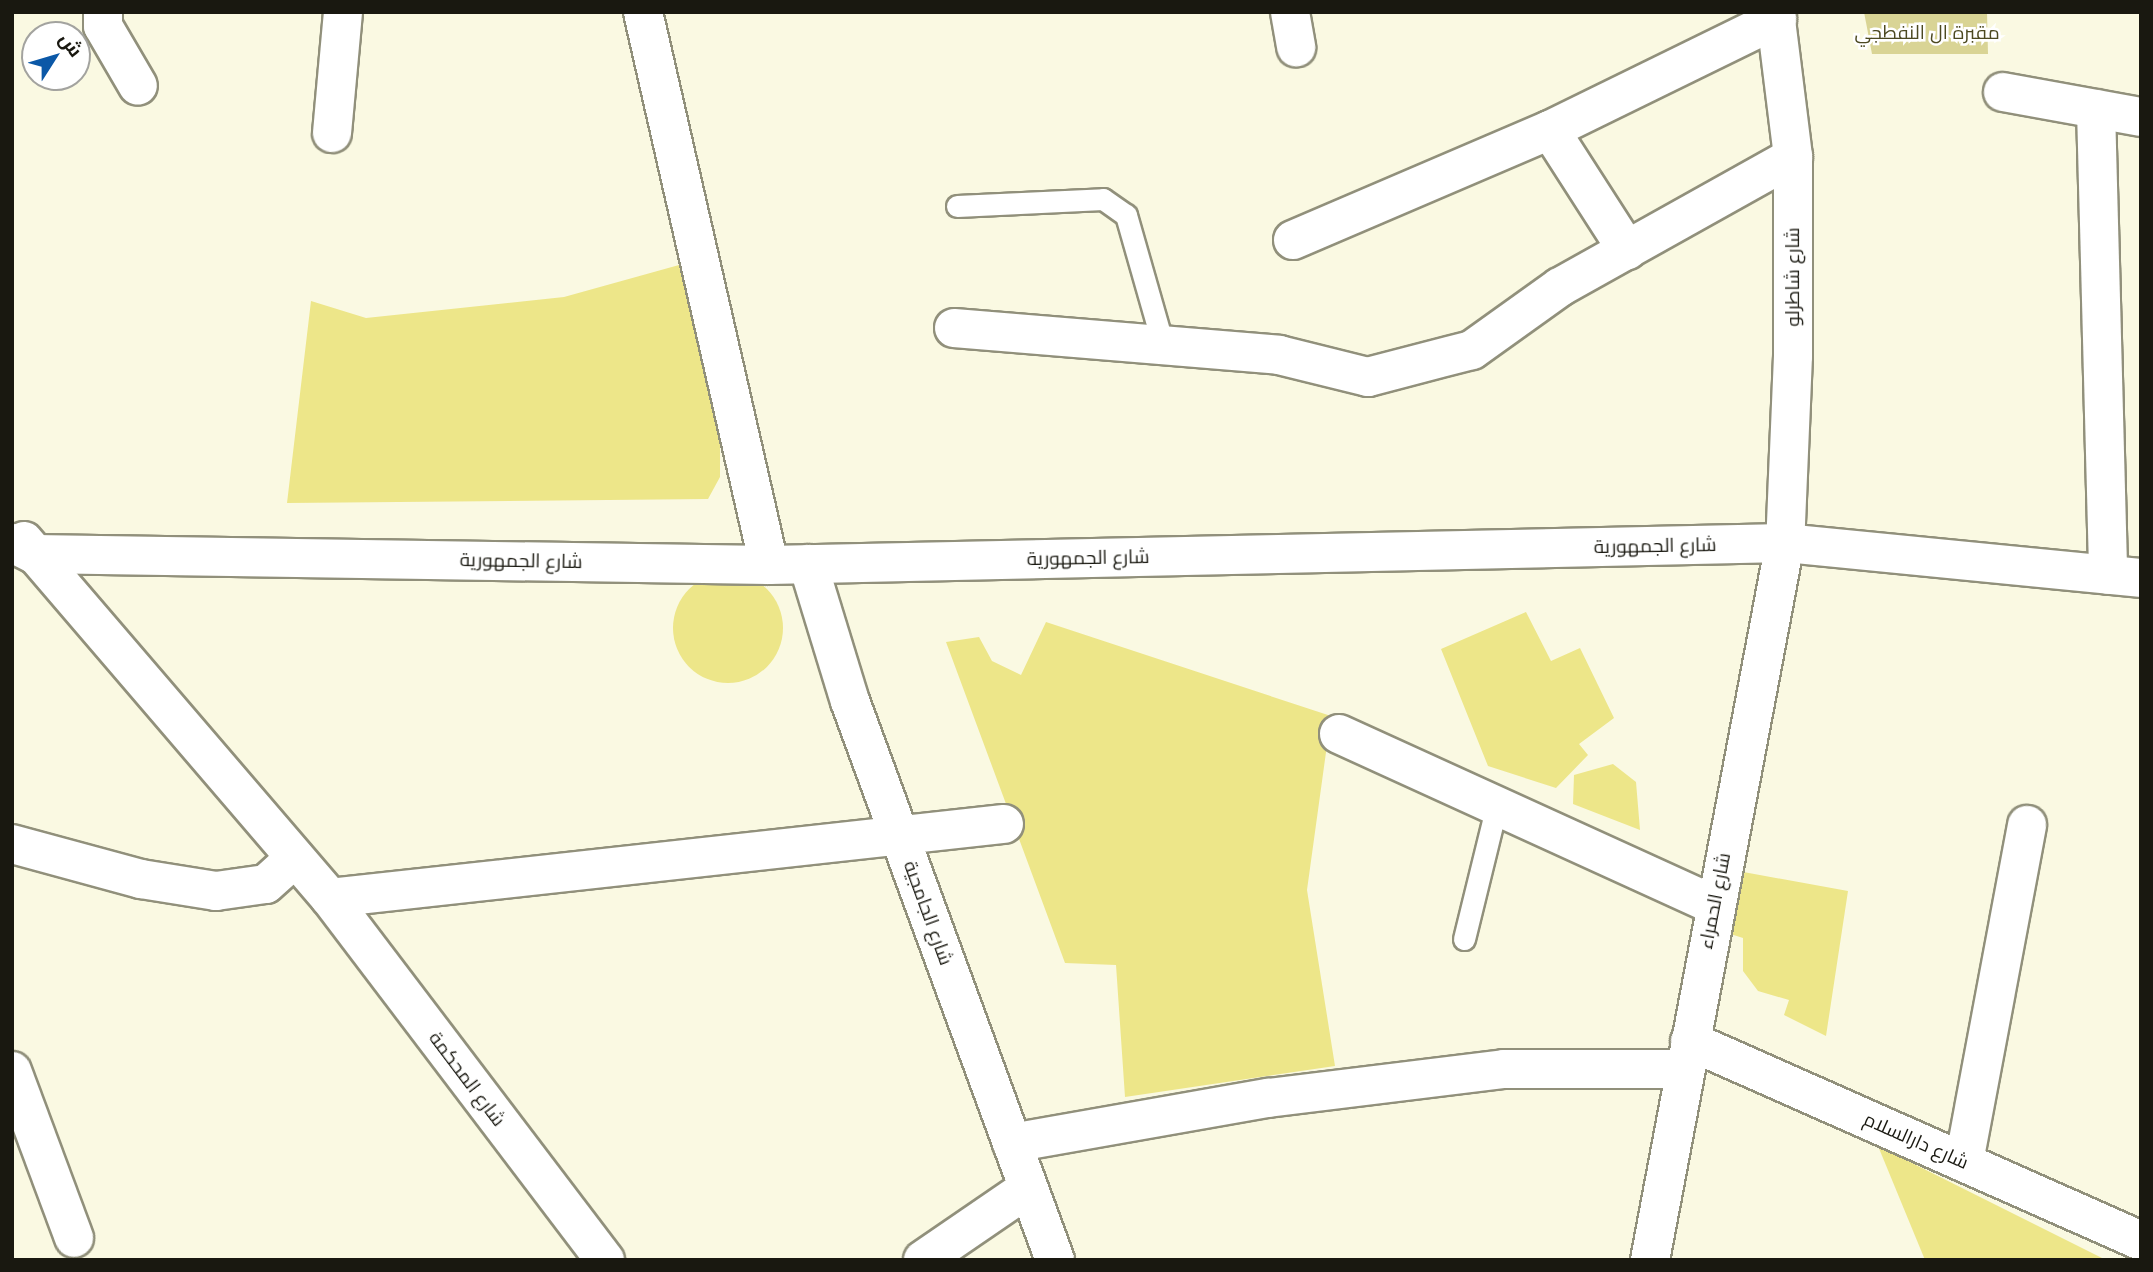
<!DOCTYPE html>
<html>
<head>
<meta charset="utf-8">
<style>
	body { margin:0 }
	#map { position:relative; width:2153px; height:1272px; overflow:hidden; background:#faf9e2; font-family:"PT Sans",Cairo,sans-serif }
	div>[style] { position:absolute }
	.green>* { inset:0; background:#d9d495 }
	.building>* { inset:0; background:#ede689 }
	.round { border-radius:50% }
	.roads { filter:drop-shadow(2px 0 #91907b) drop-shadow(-2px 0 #91907b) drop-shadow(0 2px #91907b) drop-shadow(0 -2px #91907b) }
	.service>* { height:21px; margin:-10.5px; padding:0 10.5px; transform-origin:10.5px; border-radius:10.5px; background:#fff }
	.minor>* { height:38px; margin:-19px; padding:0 19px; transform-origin:19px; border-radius:19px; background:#fff }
	.tertiary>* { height:38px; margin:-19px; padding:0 19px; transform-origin:19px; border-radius:19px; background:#fff }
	span { translate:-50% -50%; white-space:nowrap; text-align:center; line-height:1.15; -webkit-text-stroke:5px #fff; paint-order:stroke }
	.park-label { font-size:19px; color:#4c4921 }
	.street-label { font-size:19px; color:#191810 }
	.frame { position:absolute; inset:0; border:14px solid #191810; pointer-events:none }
	.north { position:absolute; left:21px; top:21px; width:70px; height:70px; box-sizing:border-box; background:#fff; border:2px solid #a3a39f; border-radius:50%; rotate:53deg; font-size:19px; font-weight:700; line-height:28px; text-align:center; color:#191810 }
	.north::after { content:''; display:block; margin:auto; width:24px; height:32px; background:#0b58a7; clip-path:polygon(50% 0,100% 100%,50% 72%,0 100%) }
</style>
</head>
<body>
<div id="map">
	<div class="green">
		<div style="clip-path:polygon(1864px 12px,1987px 12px,1988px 54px,1872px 54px)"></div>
	</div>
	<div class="building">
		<div style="clip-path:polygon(679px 265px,720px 431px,720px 477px,708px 499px,287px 503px,311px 301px,366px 318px,564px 297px)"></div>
		<div class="round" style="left:673px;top:573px;width:110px;height:110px"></div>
		<div style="clip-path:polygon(1526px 612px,1551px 661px,1580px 648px,1614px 718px,1579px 744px,1588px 755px,1556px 788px,1488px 766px,1441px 649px)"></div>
		<div style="clip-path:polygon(1046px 622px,1331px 716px,1307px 890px,1335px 1066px,1125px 1097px,1116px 965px,1065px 963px,946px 642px,979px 637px,992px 661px,1021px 675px)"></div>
		<div style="clip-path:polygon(1613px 764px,1636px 782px,1640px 830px,1573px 804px,1574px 775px)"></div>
		<div style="clip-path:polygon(1738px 871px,1848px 891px,1826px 1036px,1784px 1015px,1789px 1000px,1758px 991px,1743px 971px,1743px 938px,1721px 931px)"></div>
		<div style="clip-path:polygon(1878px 1146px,2106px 1260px,1925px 1260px)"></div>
	</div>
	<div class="roads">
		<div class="service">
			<div style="left:957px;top:206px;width:146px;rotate:-2.7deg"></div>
			<div style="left:1103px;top:199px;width:28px;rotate:35deg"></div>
			<div style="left:1126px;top:215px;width:135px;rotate:74.1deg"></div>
			<div style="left:1464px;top:939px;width:134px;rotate:-76.2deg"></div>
		</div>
		<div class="minor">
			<div style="left:103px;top:12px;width:14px;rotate:90deg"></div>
			<div style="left:103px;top:26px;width:69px;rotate:59.7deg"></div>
			<div style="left:643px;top:12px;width:567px;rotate:77.16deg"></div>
			<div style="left:1290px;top:12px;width:36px;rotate:80deg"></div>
			<div style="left:1775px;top:12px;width:146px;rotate:82.9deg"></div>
			<div style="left:1793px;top:157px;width:199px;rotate:90deg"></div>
			<div style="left:1793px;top:356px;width:187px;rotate:92.4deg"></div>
			<div style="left:2003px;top:92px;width:140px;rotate:10.3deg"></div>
			<div style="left:2096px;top:109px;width:466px;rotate:88.5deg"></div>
			<div style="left:1550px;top:130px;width:143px;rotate:57.3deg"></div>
			<div style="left:332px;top:133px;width:121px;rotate:-84.8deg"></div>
			<div style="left:1293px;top:240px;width:280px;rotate:-23.2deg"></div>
			<div style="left:1550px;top:130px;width:253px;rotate:-26.1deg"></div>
			<div style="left:954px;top:328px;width:326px;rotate:4.7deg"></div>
			<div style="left:1279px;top:355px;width:92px;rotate:13.9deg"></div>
			<div style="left:1368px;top:377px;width:107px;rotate:-14.6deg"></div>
			<div style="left:1472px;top:350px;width:108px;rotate:-35.6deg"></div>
			<div style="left:1560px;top:287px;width:267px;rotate:-29.2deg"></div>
			<div style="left:808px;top:564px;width:143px;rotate:73deg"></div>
			<div style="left:850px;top:701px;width:595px;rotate:69.86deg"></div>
			<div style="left:1339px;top:734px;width:412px;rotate:24.5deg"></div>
			<div style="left:12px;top:844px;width:134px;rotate:15.2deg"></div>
			<div style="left:141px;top:879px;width:76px;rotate:9.1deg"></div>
			<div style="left:216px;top:891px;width:50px;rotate:-8deg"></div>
			<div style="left:266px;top:884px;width:39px;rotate:-42deg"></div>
			<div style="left:330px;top:898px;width:678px;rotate:-6.27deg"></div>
			<div style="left:330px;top:898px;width:455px;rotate:52.8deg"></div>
			<div style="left:1690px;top:1041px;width:493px;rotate:23.9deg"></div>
			<div style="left:12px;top:1071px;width:178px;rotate:69.6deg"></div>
			<div style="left:1012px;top:1143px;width:260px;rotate:-10deg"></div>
			<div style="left:1268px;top:1098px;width:238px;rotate:-7deg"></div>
			<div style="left:1504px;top:1069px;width:181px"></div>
			<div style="left:1964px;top:1162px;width:343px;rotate:-79.4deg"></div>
			<div style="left:923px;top:1260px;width:127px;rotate:-34.4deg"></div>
		</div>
		<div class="tertiary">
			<div style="left:24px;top:541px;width:470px;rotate:49.4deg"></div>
			<div style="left:12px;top:543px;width:25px;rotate:27deg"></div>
			<div style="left:34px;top:554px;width:735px;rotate:0.86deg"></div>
			<div style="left:769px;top:565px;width:1016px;rotate:-1.24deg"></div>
			<div style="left:1785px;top:543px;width:358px;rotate:5.6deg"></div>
			<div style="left:1650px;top:1260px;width:730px;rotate:-79.34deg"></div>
		</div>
	</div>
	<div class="park-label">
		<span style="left:1927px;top:33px">مقبرة ال النفطجي</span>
	</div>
	<div class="street-label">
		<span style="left:1793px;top:277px;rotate:-90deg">شارع شاطرلو</span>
		<span style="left:1655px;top:546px;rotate:-1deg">شارع الجمهورية</span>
		<span style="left:1088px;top:558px;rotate:-1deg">شارع الجمهورية</span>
		<span style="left:521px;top:561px;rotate:1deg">شارع الجمهورية</span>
		<span style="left:1715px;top:901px;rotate:-79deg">شارع الحمراء</span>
		<span style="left:928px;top:913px;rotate:70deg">شارع الجامجية</span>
		<span style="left:467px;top:1079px;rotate:53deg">شارع المحكمة</span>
		<span style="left:1916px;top:1141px;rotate:24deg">شارع دارالسلام</span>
	</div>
	<div class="frame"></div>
	<div class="north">ش</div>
</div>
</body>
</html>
